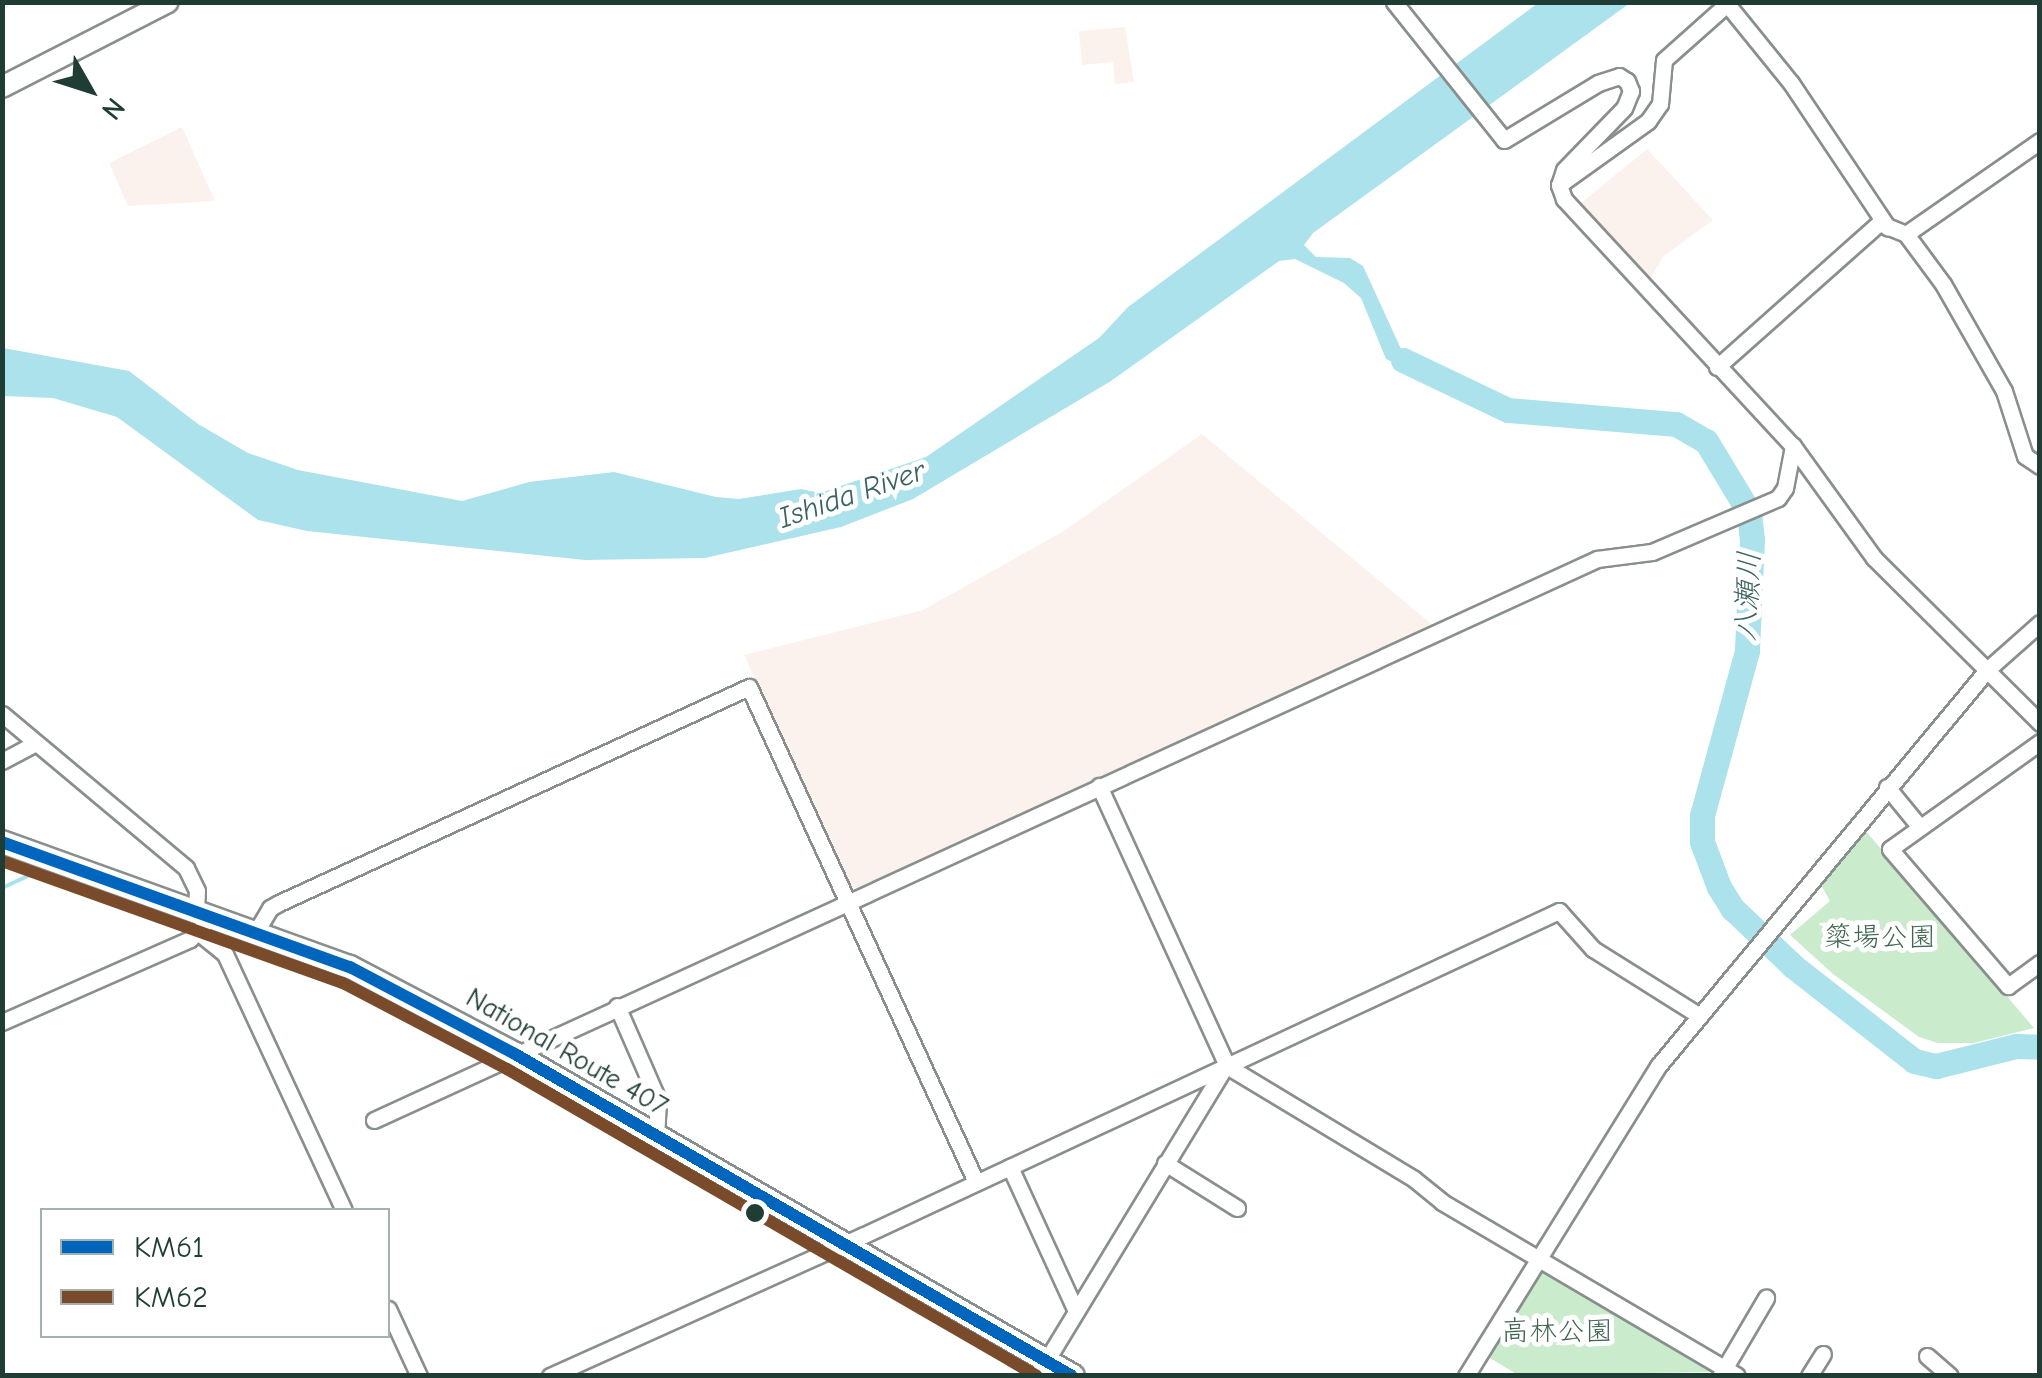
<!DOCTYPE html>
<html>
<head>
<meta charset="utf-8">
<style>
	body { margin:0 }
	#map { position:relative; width:2042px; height:1378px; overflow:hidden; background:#fff; font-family:"Comic Neue","Klee One",sans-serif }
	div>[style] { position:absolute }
	.built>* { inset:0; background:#fbf2ee }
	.green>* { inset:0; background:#caebcc }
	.water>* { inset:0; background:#abe2eb }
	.stream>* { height:4px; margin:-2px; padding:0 2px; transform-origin:2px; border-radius:2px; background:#abe2eb }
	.river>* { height:25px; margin:-12.5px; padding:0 12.5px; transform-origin:12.5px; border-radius:12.5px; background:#abe2eb }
	.roads { filter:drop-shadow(2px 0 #898f8d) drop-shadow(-2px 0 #898f8d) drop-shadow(0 2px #898f8d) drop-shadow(0 -2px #898f8d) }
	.minor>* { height:15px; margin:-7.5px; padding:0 7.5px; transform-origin:7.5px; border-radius:7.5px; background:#fff }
	.major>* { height:20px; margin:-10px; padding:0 10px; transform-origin:10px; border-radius:10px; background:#fff }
	.highway>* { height:22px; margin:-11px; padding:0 11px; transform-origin:11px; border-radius:11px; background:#fff }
	.bus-1>* { height:12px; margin:-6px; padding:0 6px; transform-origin:6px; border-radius:6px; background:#0065bd }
	.bus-2>* { height:12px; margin:-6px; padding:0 6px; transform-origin:6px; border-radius:6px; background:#7a4b2a }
	.dots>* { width:28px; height:28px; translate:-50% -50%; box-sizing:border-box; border:5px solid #fff; border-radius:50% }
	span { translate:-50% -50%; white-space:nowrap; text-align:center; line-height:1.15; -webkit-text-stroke:10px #fff; paint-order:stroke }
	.park-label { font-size:28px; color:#3f6450 }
	.street-label { font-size:28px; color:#1f3d34 }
	.water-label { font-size:30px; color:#396360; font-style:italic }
	.frame { position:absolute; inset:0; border:5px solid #1f3d34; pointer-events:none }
	.legend { position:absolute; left:40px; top:1208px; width:350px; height:130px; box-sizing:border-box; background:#fff; border:2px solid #a5b1ae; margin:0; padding:12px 18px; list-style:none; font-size:30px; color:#1f3d34 }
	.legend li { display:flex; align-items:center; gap:20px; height:50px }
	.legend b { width:50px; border:2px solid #a5b1ae }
	.north { position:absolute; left:40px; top:40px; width:100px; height:100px; -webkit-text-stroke:8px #fff; paint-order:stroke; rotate:129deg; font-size:28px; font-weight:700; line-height:40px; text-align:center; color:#1f3d34 }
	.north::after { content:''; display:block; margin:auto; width:35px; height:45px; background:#1f3d34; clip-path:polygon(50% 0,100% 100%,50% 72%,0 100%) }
</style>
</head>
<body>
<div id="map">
	<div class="built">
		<div style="clip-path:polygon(1125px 27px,1134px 82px,1115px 84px,1113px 62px,1082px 65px,1079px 31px)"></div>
		<div style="clip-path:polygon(182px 127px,215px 201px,128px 206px,109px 163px)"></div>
		<div style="clip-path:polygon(1647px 149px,1713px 220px,1664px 256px,1649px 280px,1580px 204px)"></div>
		<div style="clip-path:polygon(1202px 434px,1433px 625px,857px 888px,851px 887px,744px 655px,923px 610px,1062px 532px)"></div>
	</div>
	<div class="green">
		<div style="clip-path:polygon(1864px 829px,2034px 1028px,1974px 1043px,1938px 1043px,1919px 1037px,1833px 974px,1790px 935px,1830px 901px,1820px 883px)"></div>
		<div style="clip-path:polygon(1539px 1270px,1710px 1367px,1711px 1372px,1518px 1375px,1485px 1355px)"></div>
	</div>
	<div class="water">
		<div style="clip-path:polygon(1538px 3px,1630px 3px,1313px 233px,1304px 245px,1316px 257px,1350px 258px,1363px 266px,1401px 349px,1420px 361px,1441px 385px,1386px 359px,1361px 298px,1344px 283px,1295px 259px,1279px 261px,1111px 381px,913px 499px,841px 527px,705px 558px,585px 560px,307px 531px,258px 520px,117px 417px,53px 398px,3px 396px,3px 348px,129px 371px,198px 424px,248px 453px,298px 470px,462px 501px,529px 482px,614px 472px,716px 497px,739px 499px,801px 489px,820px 493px,926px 457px,1099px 338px,1128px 307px)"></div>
	</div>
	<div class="stream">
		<div style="left:2px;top:888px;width:31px;rotate:-25deg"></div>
	</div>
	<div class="river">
		<div style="left:1403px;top:360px;width:116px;rotate:25.5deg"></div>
		<div style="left:1508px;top:410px;width:169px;rotate:4.8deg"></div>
		<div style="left:1676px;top:424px;width:34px;rotate:30deg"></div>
		<div style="left:1706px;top:441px;width:83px;rotate:58.8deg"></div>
		<div style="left:1749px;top:512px;width:27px;rotate:84deg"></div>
		<div style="left:1752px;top:539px;width:112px;rotate:92.6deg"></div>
		<div style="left:1747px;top:651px;width:170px;rotate:105.3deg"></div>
		<div style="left:1702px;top:815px;width:27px;rotate:90deg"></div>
		<div style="left:1702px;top:842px;width:48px;rotate:69.3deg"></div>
		<div style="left:1719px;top:887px;width:26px;rotate:58deg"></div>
		<div style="left:1733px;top:909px;width:83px;rotate:43.5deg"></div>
		<div style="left:1793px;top:966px;width:154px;rotate:38.1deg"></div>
		<div style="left:1914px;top:1061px;width:23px;rotate:13deg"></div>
		<div style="left:1936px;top:1066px;width:82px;rotate:-14deg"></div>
		<div style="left:2016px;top:1046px;width:24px;rotate:2deg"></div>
	</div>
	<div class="roads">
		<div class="minor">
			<div style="left:1394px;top:2px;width:176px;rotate:51.4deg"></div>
			<div style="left:1504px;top:140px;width:110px;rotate:-31.2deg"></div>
			<div style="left:1598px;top:83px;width:22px;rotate:-18deg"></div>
			<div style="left:1619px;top:76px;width:9px;rotate:32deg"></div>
			<div style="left:1627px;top:81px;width:11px;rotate:68deg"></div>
			<div style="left:1631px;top:91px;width:18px;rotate:112deg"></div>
			<div style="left:1624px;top:108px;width:86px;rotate:134.1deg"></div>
			<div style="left:1564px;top:170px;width:16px;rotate:108deg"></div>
			<div style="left:1559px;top:185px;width:15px;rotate:70deg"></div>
			<div style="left:1564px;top:199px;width:337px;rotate:47.2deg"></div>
			<div style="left:1793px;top:446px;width:138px;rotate:54.1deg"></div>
			<div style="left:1874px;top:558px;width:234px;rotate:44.8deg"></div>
			<div style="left:1559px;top:185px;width:110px;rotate:-35.7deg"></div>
			<div style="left:1648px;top:121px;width:21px;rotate:-55deg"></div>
			<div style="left:1660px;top:104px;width:44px;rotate:-84.8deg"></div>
			<div style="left:1664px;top:60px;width:84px;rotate:-41.6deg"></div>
			<div style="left:1727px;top:4px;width:102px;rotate:51deg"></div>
			<div style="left:1791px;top:83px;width:174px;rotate:56.2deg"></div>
			<div style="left:1906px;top:234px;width:163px;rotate:-34.8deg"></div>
			<div style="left:1717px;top:367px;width:217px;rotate:-41.6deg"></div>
			<div style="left:1879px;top:223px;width:29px;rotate:22deg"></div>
			<div style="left:1906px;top:234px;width:62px;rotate:53.5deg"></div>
			<div style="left:1943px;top:284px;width:123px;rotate:60.3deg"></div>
			<div style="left:2004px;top:391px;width:68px;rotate:72.1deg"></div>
			<div style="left:2025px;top:456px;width:18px;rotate:34deg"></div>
			<div style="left:2px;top:714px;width:240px;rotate:39.9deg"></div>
			<div style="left:186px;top:868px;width:25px;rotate:64deg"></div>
			<div style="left:197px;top:891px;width:18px;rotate:93deg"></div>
			<div style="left:2040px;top:742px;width:184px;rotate:144.5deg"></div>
			<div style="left:1890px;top:849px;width:181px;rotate:49.3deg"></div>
			<div style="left:2008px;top:986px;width:39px;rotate:-36deg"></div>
			<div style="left:2px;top:761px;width:38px;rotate:-28deg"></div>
			<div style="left:1099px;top:786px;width:308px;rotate:65.4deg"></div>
			<div style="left:1227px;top:1066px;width:218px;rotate:31.1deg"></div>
			<div style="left:1414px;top:1179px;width:36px;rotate:39deg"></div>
			<div style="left:1442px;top:1202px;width:342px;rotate:30.5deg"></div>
			<div style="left:1887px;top:787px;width:50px;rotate:50.6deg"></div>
			<div style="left:257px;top:930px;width:26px;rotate:-59deg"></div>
			<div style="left:270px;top:908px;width:10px;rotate:-29deg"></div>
			<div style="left:279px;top:903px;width:517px;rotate:-24.68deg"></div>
			<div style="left:749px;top:687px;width:545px;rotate:65.36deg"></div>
			<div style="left:199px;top:933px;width:33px;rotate:39deg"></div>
			<div style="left:225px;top:954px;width:282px;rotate:65.1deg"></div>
			<div style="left:617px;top:1006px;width:103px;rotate:66.4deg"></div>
			<div style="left:658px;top:1100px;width:37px;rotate:93deg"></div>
			<div style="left:2px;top:1022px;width:206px;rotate:-23.8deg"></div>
			<div style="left:190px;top:939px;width:20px;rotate:-45deg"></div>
			<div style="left:374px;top:1120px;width:1346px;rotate:-24.64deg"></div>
			<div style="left:1597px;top:559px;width:55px;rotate:-7.3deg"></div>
			<div style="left:1652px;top:552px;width:137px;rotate:-23.2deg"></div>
			<div style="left:1778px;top:498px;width:12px;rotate:-55deg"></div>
			<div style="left:1785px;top:488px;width:43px;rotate:-79.2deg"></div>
			<div style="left:1165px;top:1163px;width:85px;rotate:32deg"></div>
			<div style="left:1010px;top:1167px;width:158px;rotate:65.4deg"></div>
			<div style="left:388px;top:1309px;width:74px;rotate:65.2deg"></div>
			<div style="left:1927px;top:1356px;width:30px;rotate:41deg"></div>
			<div style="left:550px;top:1376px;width:342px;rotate:-24.2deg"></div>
			<div style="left:862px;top:1236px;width:769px;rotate:-25deg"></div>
			<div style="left:1559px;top:911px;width:51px;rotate:48.2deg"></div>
			<div style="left:1593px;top:949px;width:126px;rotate:32.1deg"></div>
			<div style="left:1037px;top:1376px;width:359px;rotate:-58.7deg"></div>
			<div style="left:1466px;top:1376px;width:366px;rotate:-58.2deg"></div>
			<div style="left:1659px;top:1065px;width:513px;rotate:-50.29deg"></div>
			<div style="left:1987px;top:670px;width:71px;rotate:-41.6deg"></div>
			<div style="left:1720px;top:1376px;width:91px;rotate:-59.5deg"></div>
			<div style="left:1809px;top:1376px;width:26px;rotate:-58deg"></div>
		</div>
		<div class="major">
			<div style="left:2px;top:87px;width:186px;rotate:-27.1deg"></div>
		</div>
		<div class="highway">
			<div style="left:2px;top:842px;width:370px;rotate:19.8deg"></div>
			<div style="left:350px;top:967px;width:187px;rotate:27.8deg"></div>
			<div style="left:515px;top:1054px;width:644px;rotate:29.99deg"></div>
		</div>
	</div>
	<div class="bus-1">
		<div style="left:2px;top:842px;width:370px;rotate:19.8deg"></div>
		<div style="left:350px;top:967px;width:187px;rotate:27.8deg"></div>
		<div style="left:515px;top:1054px;width:643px;rotate:30.03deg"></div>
	</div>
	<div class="bus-2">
		<div style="left:2px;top:861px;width:362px;rotate:19.7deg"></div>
		<div style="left:343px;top:983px;width:185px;rotate:27.7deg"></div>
		<div style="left:507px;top:1069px;width:612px;rotate:30.08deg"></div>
	</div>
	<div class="dots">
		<div style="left:755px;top:1213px;background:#1f3d34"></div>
	</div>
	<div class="park-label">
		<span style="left:1880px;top:937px">簗場公園</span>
		<span style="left:1557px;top:1331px">高林公園</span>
	</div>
	<div class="street-label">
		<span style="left:567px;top:1052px;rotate:30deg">National Route 407</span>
	</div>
	<div class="water-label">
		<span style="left:852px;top:495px;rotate:-19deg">Ishida River</span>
		<span style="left:1748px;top:596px;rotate:-87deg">八瀬川</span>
	</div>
	<div class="frame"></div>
	<ul class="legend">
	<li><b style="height:12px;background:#0065bd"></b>KM61</li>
	<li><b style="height:12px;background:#7a4b2a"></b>KM62</li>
	</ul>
	<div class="north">N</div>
</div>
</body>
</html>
